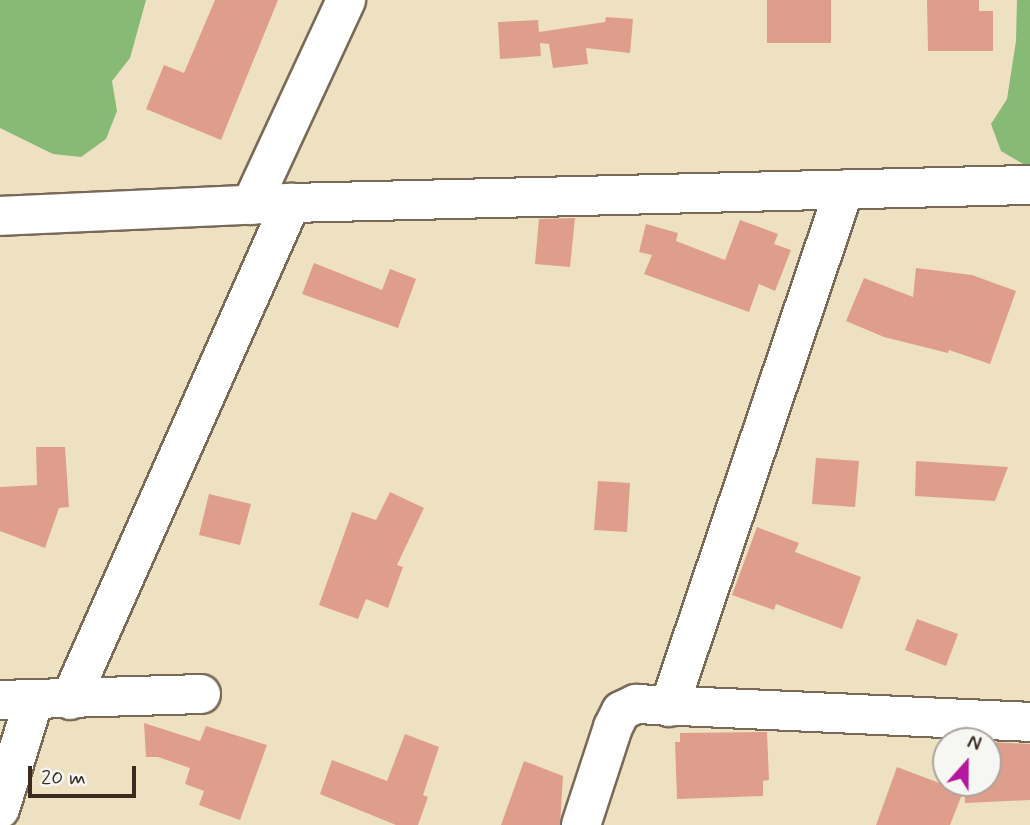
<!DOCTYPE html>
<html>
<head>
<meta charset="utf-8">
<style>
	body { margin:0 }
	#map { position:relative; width:1030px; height:825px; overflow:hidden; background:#ede1c1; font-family:Mynerve,sans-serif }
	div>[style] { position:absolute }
	.forest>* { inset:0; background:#87ba75 }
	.building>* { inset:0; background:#df9e8c }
	.roads { filter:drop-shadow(2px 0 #796a57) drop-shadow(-2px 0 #796a57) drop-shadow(0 2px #796a57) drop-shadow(0 -2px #796a57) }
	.minor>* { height:38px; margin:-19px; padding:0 19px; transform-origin:19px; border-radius:19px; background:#fff }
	span { translate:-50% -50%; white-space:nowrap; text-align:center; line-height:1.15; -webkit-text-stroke:6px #f6f6f2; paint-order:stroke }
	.north { position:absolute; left:932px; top:727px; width:70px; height:70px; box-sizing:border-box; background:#f6f6f2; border:2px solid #aba49d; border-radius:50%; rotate:21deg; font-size:19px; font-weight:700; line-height:28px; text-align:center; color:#3b2a1e }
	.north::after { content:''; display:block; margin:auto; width:24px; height:32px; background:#b5179e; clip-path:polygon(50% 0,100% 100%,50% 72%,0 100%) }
	.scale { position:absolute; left:28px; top:766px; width:108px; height:32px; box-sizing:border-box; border:4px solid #3b2a1e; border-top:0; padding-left:9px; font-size:21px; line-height:24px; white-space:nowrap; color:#3b2a1e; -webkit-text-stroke:5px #f6f6f2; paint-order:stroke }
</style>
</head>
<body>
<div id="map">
	<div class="forest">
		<div style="clip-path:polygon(0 0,146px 0,130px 58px,112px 81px,117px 111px,106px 139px,81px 157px,53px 154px,0 128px)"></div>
		<div style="clip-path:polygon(1017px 0,1030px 0,1030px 168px,1001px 151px,991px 124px,1007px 99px,1016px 41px)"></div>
	</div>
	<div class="building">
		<div style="clip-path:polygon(215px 0,278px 0,221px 140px,146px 109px,164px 65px,184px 73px)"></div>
		<div style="clip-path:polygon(767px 0,831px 0,831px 43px,767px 43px)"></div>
		<div style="clip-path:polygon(927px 0,979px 0,979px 11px,993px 11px,993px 51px,928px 51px)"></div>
		<div style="clip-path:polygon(606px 17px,633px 19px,630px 53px,586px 48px,588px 64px,553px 68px,549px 44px,540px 43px,541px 56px,500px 59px,498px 22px,538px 20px,539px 32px,605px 22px)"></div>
		<div style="clip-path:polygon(575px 218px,570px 267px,535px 264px,539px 219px)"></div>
		<div style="clip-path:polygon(740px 220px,778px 234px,774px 244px,791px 250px,775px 291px,759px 284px,749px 312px,644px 274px,652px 255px,639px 252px,646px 224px,678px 233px,676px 241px,725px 260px)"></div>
		<div style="clip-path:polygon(314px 263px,382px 290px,390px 269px,416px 279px,398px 328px,302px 294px)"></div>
		<div style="clip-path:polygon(916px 268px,972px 275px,1016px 291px,990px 364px,949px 350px,948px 353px,884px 337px,846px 321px,864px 278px,913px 297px)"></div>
		<div style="clip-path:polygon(36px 447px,65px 447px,69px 507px,59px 508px,45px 548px,0 531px,0 487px,37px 485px)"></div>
		<div style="clip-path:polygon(816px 458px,859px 461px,855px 507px,812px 504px)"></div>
		<div style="clip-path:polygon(916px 461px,1008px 467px,995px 501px,915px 496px)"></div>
		<div style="clip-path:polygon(598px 481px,630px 483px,627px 532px,594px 530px)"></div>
		<div style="clip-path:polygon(390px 492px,424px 508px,397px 565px,403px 567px,388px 608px,366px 599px,358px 619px,319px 605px,352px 512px,376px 520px)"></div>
		<div style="clip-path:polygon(209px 494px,251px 504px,240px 545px,199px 535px)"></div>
		<div style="clip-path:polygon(757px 527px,799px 543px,795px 552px,861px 577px,842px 629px,776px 604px,774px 610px,732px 595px)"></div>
		<div style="clip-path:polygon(917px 619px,958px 634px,946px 666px,905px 650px)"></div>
		<div style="clip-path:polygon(144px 723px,200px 741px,206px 726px,267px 745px,240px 820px,199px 805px,204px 791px,185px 784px,190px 768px,158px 757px,146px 757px)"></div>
		<div style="clip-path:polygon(767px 732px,769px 780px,763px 781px,763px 796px,677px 799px,675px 742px,680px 742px,680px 733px)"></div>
		<div style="clip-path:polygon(405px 734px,439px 747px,423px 795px,428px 797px,418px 825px,396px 825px,320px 794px,332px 760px,387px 781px)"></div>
		<div style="clip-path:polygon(988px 742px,1030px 744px,1030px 800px,965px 803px,964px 783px,988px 783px)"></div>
		<div style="clip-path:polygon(524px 761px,563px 776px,560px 825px,501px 825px)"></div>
		<div style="clip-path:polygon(897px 767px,963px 792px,950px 825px,876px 825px)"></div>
	</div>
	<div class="roads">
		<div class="minor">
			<div style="left:251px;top:205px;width:226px;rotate:-65.1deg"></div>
			<div style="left:0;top:216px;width:291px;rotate:-2.6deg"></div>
			<div style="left:291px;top:203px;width:739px;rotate:-1.4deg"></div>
			<div style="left:0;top:700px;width:201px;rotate:-1.7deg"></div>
			<div style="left:70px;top:700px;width:544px;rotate:-66.03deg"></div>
			<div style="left:669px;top:707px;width:546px;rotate:-71.3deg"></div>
			<div style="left:0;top:809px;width:114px;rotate:-72.7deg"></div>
			<div style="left:581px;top:825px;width:103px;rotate:-71.9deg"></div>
			<div style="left:613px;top:727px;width:18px;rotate:-63deg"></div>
			<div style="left:621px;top:711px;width:17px;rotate:-25deg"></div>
			<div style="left:636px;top:704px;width:394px;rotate:2.6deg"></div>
		</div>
	</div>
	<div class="north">N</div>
	<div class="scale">20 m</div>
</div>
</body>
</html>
